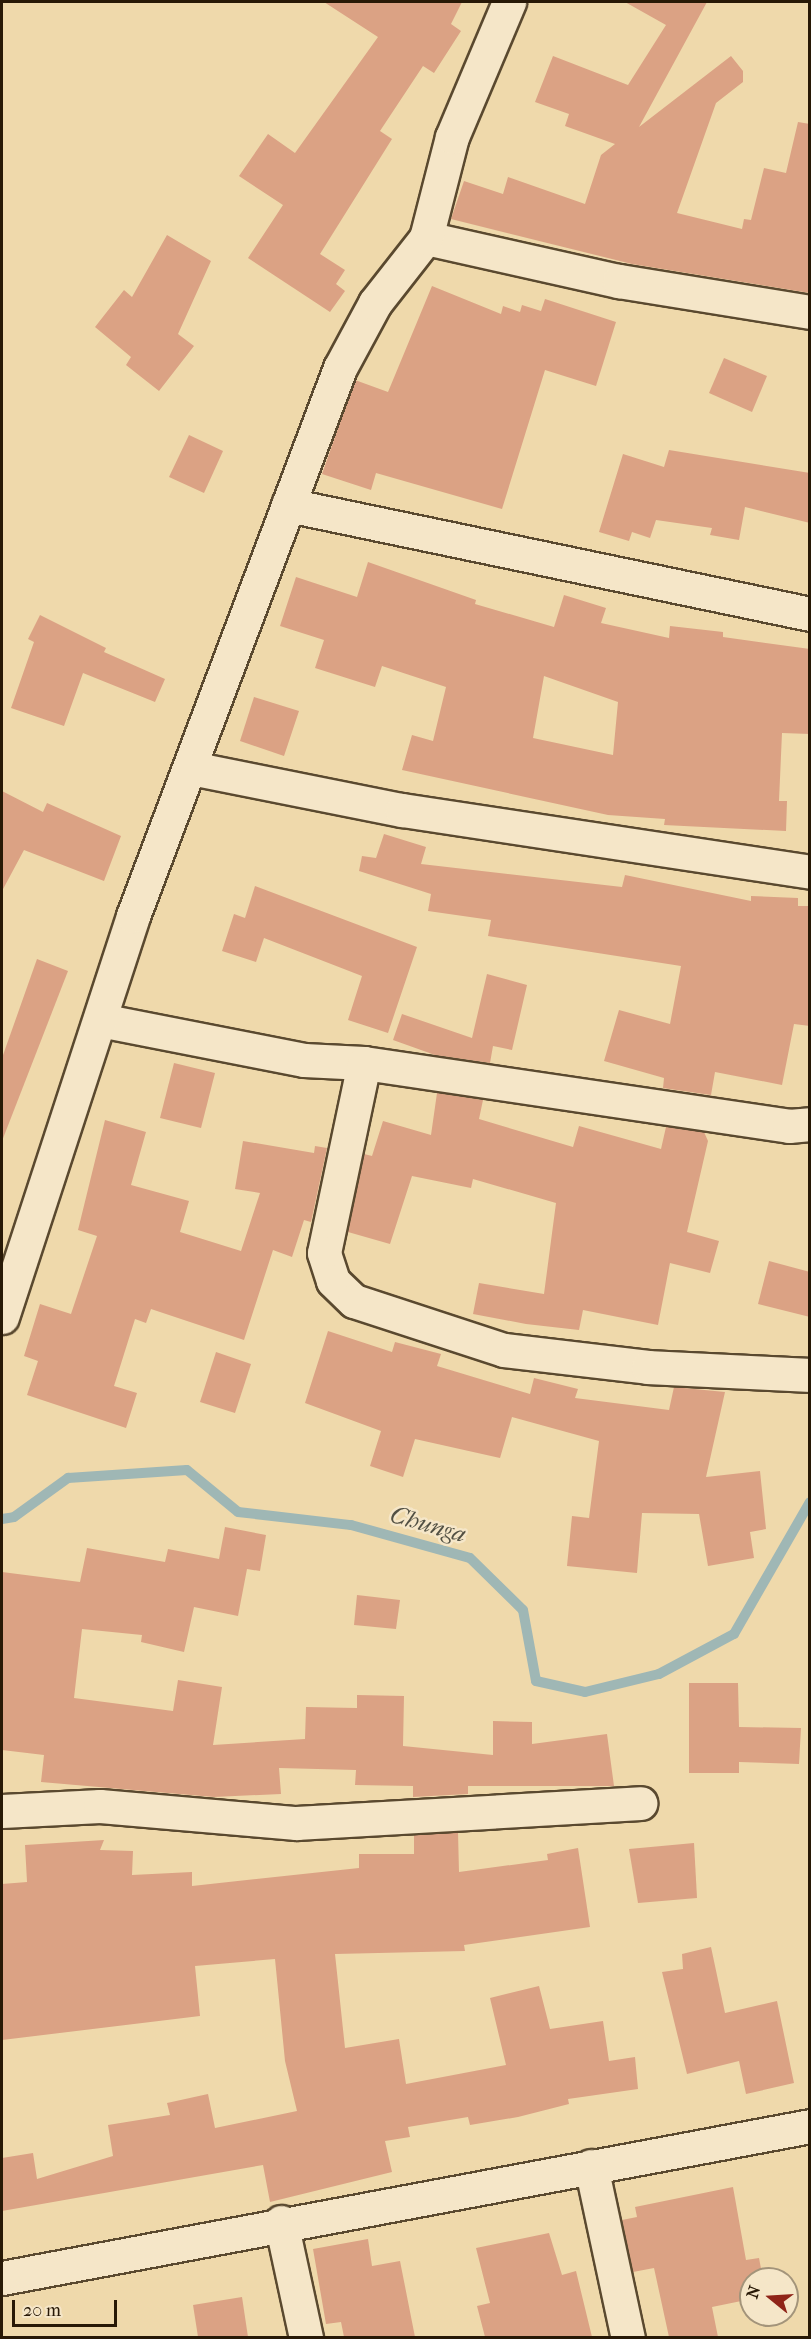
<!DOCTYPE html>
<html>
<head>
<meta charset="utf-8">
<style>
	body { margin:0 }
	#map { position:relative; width:811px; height:2339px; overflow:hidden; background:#efd9ab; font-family:"IM FELL French Canon",serif }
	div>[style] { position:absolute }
	.stream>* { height:10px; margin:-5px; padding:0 5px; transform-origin:5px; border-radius:5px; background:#9fb7b5 }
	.building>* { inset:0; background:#dba284 }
	.roads { filter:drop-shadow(2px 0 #5a492f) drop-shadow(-2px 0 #5a492f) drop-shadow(0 2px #5a492f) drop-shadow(0 -2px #5a492f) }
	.street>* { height:33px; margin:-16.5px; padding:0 16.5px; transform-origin:16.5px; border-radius:16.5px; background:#f5e6c8 }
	span { translate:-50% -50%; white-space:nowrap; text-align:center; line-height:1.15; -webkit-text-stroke:5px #f5e6c8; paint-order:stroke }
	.water-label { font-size:24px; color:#525043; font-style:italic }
	.frame { position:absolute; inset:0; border:3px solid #281906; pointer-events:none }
	.north { position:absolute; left:739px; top:2267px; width:60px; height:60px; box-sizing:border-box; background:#f5e6c8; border:2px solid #a3947a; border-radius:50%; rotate:288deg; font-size:16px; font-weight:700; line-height:24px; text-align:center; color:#281906 }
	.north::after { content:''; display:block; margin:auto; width:21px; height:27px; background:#8f2418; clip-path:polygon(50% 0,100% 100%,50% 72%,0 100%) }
	.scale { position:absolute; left:12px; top:2300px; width:105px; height:27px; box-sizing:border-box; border:3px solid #281906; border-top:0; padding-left:8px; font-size:18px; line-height:21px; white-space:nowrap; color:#281906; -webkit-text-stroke:4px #f5e6c8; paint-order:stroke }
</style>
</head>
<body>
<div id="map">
	<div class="stream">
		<div style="left:2px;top:1519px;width:12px;rotate:-9deg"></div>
		<div style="left:14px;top:1517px;width:67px;rotate:-35.8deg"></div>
		<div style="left:68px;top:1478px;width:119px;rotate:-3.8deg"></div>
		<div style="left:187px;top:1470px;width:66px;rotate:39.5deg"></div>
		<div style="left:238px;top:1512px;width:114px;rotate:6.6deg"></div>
		<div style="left:351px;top:1525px;width:123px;rotate:15.5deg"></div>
		<div style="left:470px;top:1558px;width:74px;rotate:44.5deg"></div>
		<div style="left:523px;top:1610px;width:72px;rotate:79.6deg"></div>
		<div style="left:536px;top:1681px;width:50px;rotate:12.7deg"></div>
		<div style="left:585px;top:1692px;width:76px;rotate:-13.7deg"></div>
		<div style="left:659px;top:1674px;width:85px;rotate:-28.1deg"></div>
		<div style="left:734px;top:1634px;width:152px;rotate:-60.1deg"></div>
	</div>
	<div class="building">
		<div style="clip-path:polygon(324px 2px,462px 2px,451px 24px,461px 31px,434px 73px,423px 66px,380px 131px,392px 139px,320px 254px,345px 270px,336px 284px,345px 291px,330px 312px,248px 258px,283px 205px,239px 176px,268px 134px,295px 153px,378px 37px)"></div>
		<div style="clip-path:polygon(625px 2px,707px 2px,639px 127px,731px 56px,743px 71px,743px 82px,716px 103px,677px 213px,742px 229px,744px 219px,751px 220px,764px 168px,786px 173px,798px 122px,810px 124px,810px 293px,632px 264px,451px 219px,464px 181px,503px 194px,508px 177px,585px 204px,601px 155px,615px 144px,565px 126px,569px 114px,535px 102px,553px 56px,628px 85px,666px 25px)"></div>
		<div style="clip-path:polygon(167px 235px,211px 261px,178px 334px,194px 346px,159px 391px,126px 365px,131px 357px,95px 327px,124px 290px,132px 297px)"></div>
		<div style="clip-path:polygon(432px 286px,501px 314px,503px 306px,520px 312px,522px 305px,541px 311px,545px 299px,616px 322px,596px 386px,545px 370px,502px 509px,376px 473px,371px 490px,322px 474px,355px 380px,388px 392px)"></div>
		<div style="clip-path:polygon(724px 358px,767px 376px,752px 412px,709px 393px)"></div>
		<div style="clip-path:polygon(189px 435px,223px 451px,204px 493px,169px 477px)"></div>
		<div style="clip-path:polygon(669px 450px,810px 473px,810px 523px,745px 507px,739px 540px,710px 535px,712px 528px,656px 520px,650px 538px,632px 532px,629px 541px,599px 532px,623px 454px,664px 467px)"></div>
		<div style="clip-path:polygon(evenodd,368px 562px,476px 600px,475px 604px,554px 627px,564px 595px,606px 608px,601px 623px,669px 638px,670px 626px,723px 632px,723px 637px,810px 649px,810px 734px,782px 733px,779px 801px,787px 801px,786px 831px,664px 825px,665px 819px,608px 815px,402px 770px,412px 735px,433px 741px,446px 687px,382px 666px,375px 687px,315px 668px,324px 640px,280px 626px,296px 577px,357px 597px,368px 562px,544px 676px,618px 702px,613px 755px,533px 738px,544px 676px)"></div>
		<div style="clip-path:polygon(40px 615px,106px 648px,104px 652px,165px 679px,155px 702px,83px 673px,64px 726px,11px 708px,34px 642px,28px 639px)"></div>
		<div style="clip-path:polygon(254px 697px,299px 711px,284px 756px,240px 741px)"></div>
		<div style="clip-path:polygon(2px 791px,43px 812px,47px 803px,121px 836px,104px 881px,24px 850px,2px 891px)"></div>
		<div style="clip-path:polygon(384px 834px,426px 847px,421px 864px,622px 887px,625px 875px,751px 901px,751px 896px,798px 898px,798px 906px,810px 906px,810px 1026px,794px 1024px,782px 1085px,715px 1072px,711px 1095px,663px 1088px,664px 1078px,604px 1061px,619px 1010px,670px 1024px,681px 966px,488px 936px,491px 920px,428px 911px,431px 894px,359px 871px,362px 856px,376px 858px)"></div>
		<div style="clip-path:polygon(255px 886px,417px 947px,388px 1033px,348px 1020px,362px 976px,264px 938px,256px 962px,222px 951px,234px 914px,245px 918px)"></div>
		<div style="clip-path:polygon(37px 959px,68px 971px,2px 1141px,2px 1058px)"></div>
		<div style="clip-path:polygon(487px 974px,527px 985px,512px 1050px,493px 1046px,490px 1063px,435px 1055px,393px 1040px,402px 1014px,472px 1038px)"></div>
		<div style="clip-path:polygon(174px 1063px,215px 1073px,201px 1128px,160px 1118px)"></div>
		<div style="clip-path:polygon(437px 1093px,483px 1100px,479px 1119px,573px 1147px,579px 1126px,661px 1149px,666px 1127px,704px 1132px,708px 1141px,687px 1232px,719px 1241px,710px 1273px,670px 1263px,658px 1325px,583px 1310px,579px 1330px,526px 1324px,473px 1314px,479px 1283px,544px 1294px,556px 1203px,473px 1179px,471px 1188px,412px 1176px,390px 1244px,348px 1232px,364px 1154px,372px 1156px,383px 1121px,431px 1135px)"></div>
		<div style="clip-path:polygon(105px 1120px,146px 1132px,131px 1185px,189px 1201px,180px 1232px,241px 1251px,260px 1193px,235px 1189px,243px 1141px,314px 1153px,315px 1146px,327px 1148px,311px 1222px,304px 1220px,292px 1257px,273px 1250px,244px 1340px,151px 1309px,146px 1323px,135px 1319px,114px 1386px,137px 1393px,126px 1428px,27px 1395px,38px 1361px,24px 1356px,40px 1304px,71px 1314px,97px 1236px,78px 1230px)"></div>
		<div style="clip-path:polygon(769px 1261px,810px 1272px,810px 1317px,758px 1304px)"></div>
		<div style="clip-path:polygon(328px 1331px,392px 1352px,395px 1342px,441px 1354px,437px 1366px,530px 1394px,534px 1378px,578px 1389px,575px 1398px,669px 1410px,674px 1387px,725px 1392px,706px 1477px,760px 1471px,766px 1529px,750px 1532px,754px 1558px,708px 1566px,699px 1514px,642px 1513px,637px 1573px,567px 1566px,572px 1516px,589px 1518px,599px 1441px,512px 1417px,500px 1458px,415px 1439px,403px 1477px,370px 1466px,381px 1431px,305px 1403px)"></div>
		<div style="clip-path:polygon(216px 1352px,251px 1364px,235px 1413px,200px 1402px)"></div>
		<div style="clip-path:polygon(225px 1527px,266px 1535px,260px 1571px,247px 1569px,238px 1616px,194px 1607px,184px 1652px,141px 1642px,142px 1635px,82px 1629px,74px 1698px,173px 1711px,178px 1680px,222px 1687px,213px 1745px,305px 1739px,306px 1707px,357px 1708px,357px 1695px,404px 1696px,403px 1746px,493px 1755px,493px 1721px,532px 1722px,532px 1744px,607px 1734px,614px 1786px,468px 1786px,468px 1794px,413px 1797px,413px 1786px,355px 1785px,356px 1770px,279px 1768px,281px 1794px,214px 1797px,41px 1782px,44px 1755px,2px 1750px,2px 1572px,80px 1582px,87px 1548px,165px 1562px,168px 1549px,219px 1559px)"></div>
		<div style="clip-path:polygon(357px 1595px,400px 1600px,396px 1629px,354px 1625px)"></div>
		<div style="clip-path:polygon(689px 1683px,738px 1683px,739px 1727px,801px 1728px,799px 1764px,739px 1762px,739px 1773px,689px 1773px)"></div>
		<div style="clip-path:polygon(458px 1832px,459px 1872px,548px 1860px,547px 1854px,578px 1848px,590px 1927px,464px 1945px,465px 1951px,335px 1954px,345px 2048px,399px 2039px,406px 2084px,506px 2065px,490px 1998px,539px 1986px,550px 2029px,603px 2021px,609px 2061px,635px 2057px,638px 2089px,568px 2099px,569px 2104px,518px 2117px,470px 2125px,468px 2117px,408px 2127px,410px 2137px,385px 2141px,392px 2172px,270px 2202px,263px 2165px,2px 2211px,2px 2158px,33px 2153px,37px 2179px,113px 2156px,108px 2125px,170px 2115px,167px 2103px,208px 2094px,215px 2128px,297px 2111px,285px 2061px,275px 1959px,195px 1966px,200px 2016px,2px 2040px,2px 1884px,27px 1882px,25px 1845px,104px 1840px,100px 1850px,133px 1851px,132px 1875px,192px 1872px,192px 1886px,359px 1868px,359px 1854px,414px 1854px,414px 1835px)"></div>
		<div style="clip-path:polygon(694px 1843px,697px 1898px,638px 1903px,629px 1849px)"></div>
		<div style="clip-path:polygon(711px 1947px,725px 2013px,777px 2001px,794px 2083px,746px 2094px,739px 2061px,687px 2074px,662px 1972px,683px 1969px,682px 1954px)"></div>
		<div style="clip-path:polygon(733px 2187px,746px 2260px,759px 2258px,763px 2279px,751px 2279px,751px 2299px,712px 2307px,718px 2337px,669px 2337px,654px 2268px,633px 2272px,622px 2220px,637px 2217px,635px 2207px)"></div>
		<div style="clip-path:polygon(549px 2233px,562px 2275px,576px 2271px,592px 2337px,485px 2337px,477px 2306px,490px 2303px,476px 2248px)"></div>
		<div style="clip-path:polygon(368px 2239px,372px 2266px,400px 2261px,415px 2337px,344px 2337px,341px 2322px,326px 2324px,313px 2249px)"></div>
		<div style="clip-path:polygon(242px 2297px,248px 2337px,198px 2337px,193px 2305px)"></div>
	</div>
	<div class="roads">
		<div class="street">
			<div style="left:426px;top:238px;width:198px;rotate:12.6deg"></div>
			<div style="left:619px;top:281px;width:193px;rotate:9.2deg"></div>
			<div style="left:288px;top:505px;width:533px;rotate:11.79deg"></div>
			<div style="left:191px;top:768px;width:215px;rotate:11.3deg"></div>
			<div style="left:402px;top:810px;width:413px;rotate:8.6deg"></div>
			<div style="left:100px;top:1020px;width:208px;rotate:11.1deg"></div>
			<div style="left:304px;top:1060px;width:60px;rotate:2.9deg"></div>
			<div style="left:364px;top:1063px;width:430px;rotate:8.4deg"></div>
			<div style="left:789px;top:1126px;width:21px;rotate:-5deg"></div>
			<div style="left:364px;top:1063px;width:194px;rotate:101.9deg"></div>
			<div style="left:324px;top:1253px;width:29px;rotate:72deg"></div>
			<div style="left:333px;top:1281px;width:29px;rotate:44deg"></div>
			<div style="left:354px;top:1301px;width:158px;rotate:18.1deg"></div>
			<div style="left:504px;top:1350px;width:145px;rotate:6.7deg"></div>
			<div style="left:648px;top:1367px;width:162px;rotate:2.8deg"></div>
			<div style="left:2px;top:1317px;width:422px;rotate:-71.9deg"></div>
			<div style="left:133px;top:916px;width:586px;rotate:-69.31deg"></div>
			<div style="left:340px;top:368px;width:74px;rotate:-61.7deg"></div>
			<div style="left:375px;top:303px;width:83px;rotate:-51.9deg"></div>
			<div style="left:426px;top:238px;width:104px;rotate:-75.6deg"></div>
			<div style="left:452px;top:137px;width:147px;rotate:-67.1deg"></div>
			<div style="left:2px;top:1811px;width:98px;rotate:-2.9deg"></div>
			<div style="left:100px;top:1806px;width:197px;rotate:5deg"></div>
			<div style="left:296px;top:1823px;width:345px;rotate:-3.3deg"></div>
			<div style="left:591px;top:2166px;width:176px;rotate:77.9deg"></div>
			<div style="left:281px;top:2222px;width:119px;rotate:77.8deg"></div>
			<div style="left:2px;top:2278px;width:822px;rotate:-10.65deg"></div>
		</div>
	</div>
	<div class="water-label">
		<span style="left:428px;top:1525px;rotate:16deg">Chunga</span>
	</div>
	<div class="frame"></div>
	<div class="north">N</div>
	<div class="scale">20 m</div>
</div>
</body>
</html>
